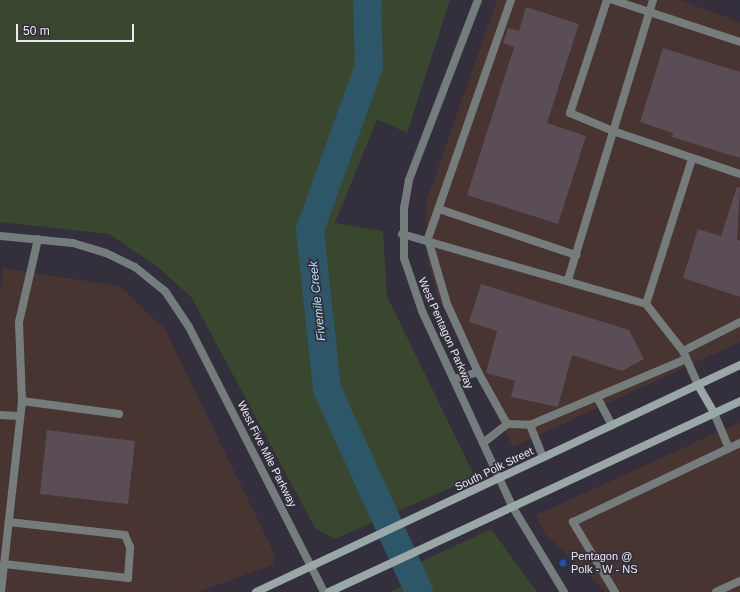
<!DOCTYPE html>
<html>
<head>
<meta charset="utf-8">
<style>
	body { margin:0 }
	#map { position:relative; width:740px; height:592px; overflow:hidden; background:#332f3c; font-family:Arial,sans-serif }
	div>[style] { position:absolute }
	.commercial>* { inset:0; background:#483430 }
	.green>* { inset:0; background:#38472e }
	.river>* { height:28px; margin:-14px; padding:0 14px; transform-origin:14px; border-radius:14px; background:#2d5768 }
	.building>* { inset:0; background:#5b4d56 }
	.service>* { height:8px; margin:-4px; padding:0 4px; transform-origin:4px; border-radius:4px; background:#747d7c }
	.minor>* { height:8px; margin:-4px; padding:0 4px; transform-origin:4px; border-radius:4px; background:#747d7c }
	.tertiary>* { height:8px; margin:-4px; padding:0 4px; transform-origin:4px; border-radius:4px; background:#747d7c }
	.secondary>* { height:8px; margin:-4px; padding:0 4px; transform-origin:4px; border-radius:4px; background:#99a7a6 }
	.dots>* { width:11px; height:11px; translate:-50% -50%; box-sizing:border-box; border:2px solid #332f3c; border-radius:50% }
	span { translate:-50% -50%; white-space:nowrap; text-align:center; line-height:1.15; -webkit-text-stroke:3.5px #332f3c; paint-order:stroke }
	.street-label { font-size:11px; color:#eae8f0 }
	.poi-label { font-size:11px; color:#eae8f0 }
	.left { translate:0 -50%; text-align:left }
	.water-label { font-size:12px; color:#a9e2fb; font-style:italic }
	.scale { position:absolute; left:16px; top:24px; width:118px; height:18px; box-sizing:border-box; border:2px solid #eae8f0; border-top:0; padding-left:5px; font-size:12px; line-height:14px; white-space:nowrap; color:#eae8f0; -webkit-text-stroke:3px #332f3c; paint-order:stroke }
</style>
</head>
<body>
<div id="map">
	<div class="commercial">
		<div style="clip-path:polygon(497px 0,680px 0,740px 22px,740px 342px,513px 447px,438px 297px,427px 258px,426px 202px)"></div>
		<div style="clip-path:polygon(3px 268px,119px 286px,165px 329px,275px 555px,273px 565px,198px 592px,0 592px,0 293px)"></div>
		<div style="clip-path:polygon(740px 422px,740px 592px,606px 592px,544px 533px,536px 515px)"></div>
	</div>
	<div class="green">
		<div style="clip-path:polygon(0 0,450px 0,407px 133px,377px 119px,335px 223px,383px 231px,387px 296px,475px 477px,335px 539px,315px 528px,192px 298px,158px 267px,109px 234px,0 222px)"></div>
		<div style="clip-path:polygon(491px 529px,537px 592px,389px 592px,424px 577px,412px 566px)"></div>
	</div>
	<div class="river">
		<div style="left:367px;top:0;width:66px;rotate:88.3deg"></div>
		<div style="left:369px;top:66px;width:174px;rotate:109.8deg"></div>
		<div style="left:310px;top:230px;width:160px;rotate:83.9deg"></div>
		<div style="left:327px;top:389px;width:223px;rotate:65.6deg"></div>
	</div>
	<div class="building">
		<div style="clip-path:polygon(526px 7px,579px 24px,547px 123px,586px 136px,558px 224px,467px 195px,514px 47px,503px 43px,508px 28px,519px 31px)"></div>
		<div style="clip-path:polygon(663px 48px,740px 72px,740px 158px,672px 137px,673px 133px,640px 122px)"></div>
		<div style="clip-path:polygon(737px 187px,740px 187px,737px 240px,740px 241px,740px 297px,683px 278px,698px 229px,721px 236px)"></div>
		<div style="clip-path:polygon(481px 284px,629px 330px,644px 359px,622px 371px,572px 355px,558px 407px,511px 397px,515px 381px,486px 373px,497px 331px,469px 322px)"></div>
		<div style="clip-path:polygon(47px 430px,135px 441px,128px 504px,40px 494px)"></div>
	</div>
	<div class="service">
		<div style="left:511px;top:0;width:253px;rotate:109.2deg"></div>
		<div style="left:428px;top:239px;width:68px;rotate:73.7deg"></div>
		<div style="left:447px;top:304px;width:75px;rotate:65.5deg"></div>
		<div style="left:478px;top:372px;width:60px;rotate:60.9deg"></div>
		<div style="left:507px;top:424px;width:23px;rotate:2deg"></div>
		<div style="left:530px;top:425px;width:169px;rotate:-22.9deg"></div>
		<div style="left:607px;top:0;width:119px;rotate:108.1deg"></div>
		<div style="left:570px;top:113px;width:47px;rotate:22.7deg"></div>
		<div style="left:613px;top:131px;width:134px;rotate:18.7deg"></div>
		<div style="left:613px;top:0;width:134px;rotate:18.3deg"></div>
		<div style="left:439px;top:209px;width:145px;rotate:18.6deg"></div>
		<div style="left:402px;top:234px;width:254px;rotate:16deg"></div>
		<div style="left:646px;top:304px;width:60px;rotate:51.8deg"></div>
		<div style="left:683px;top:351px;width:37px;rotate:66deg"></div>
		<div style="left:568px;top:280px;width:293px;rotate:-73.1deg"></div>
		<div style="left:646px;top:304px;width:152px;rotate:-72.4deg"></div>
		<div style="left:683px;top:351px;width:64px;rotate:-27deg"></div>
		<div style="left:454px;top:379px;width:25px;rotate:-16deg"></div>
		<div style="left:597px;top:397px;width:32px;rotate:62deg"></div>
		<div style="left:22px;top:401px;width:98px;rotate:7.6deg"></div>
		<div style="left:714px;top:413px;width:38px;rotate:67deg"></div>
		<div style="left:0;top:415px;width:18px;rotate:3deg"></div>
		<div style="left:530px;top:425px;width:35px;rotate:68deg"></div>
		<div style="left:483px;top:443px;width:31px;rotate:-38deg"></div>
		<div style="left:4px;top:564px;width:125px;rotate:6.4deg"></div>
		<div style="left:128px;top:578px;width:31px;rotate:-86deg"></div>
		<div style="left:130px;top:547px;width:13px;rotate:-113deg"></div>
		<div style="left:125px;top:535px;width:117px;rotate:-173.6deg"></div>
		<div style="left:1px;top:592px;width:192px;rotate:-83.7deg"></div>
		<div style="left:22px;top:401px;width:79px;rotate:-92.2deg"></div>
		<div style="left:19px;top:322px;width:85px;rotate:-77.1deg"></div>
		<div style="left:615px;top:592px;width:82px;rotate:-121deg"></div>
		<div style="left:573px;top:522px;width:185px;rotate:-25.3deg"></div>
		<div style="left:716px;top:592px;width:26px;rotate:-25deg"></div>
	</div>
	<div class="minor">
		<div style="left:0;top:236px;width:73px;rotate:5.5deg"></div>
		<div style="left:73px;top:243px;width:34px;rotate:17deg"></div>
		<div style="left:106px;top:253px;width:32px;rotate:26deg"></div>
		<div style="left:135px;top:267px;width:38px;rotate:39deg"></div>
		<div style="left:165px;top:291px;width:43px;rotate:56.3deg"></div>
		<div style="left:189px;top:327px;width:297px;rotate:63deg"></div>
	</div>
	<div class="tertiary">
		<div style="left:478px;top:0;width:193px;rotate:111deg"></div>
		<div style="left:409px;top:180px;width:28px;rotate:100deg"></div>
		<div style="left:404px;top:208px;width:50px;rotate:90deg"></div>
		<div style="left:404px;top:258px;width:56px;rotate:71.2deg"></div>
		<div style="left:422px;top:311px;width:215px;rotate:65.2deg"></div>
		<div style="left:512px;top:506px;width:100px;rotate:58.8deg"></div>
	</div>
	<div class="secondary">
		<div style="left:698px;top:385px;width:32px;rotate:60deg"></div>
		<div style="left:256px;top:592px;width:535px;rotate:-25.13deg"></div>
		<div style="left:329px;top:592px;width:453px;rotate:-24.9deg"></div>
	</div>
	<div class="dots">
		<div style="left:563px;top:563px;background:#1a4fb4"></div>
	</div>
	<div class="street-label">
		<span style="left:446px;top:333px;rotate:66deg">West Pentagon Parkway</span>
		<span style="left:267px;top:454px;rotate:63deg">West Five Mile Parkway</span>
		<span style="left:494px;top:469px;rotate:-26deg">South Polk Street</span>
	</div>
	<div class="poi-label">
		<span class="left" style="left:571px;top:563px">Pentagon @<br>Polk - W - NS</span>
	</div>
	<div class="water-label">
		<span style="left:318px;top:301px;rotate:-96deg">Fivemile Creek</span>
	</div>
	<div class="scale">50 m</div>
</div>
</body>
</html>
